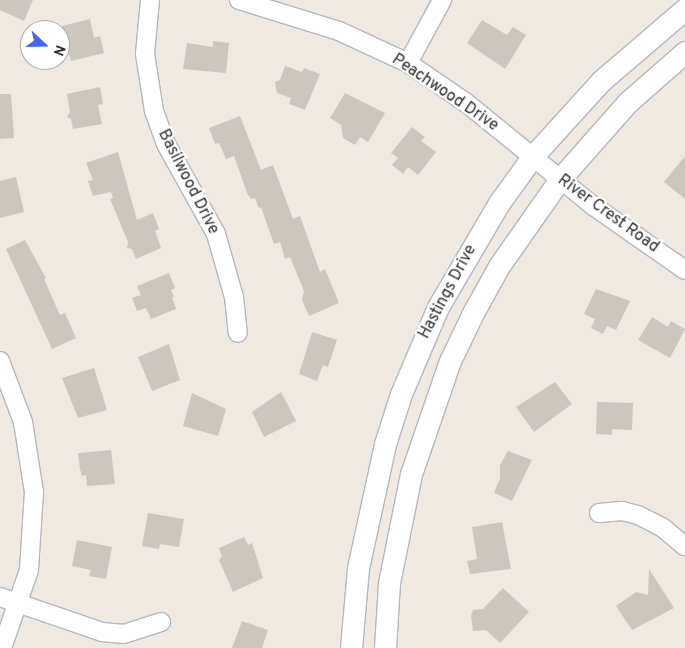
<!DOCTYPE html>
<html>
<head>
<meta charset="utf-8">
<style>
	body { margin:0 }
	#map { position:relative; width:685px; height:648px; overflow:hidden; background:#efe9e1; font-family:Overpass,sans-serif }
	div>[style] { position:absolute }
	.building>* { inset:0; background:#cbc7bf }
	.roads { filter:drop-shadow(1px 0 #b4b7c1) drop-shadow(-1px 0 #b4b7c1) drop-shadow(0 1px #b4b7c1) drop-shadow(0 -1px #b4b7c1) }
	.minor>* { height:18px; margin:-9px; padding:0 9px; transform-origin:9px; border-radius:9px; background:#fff }
	.tertiary>* { height:21px; margin:-10.5px; padding:0 10.5px; transform-origin:10.5px; border-radius:10.5px; background:#fff }
	span { translate:-50% -50%; white-space:nowrap; text-align:center; line-height:1.15; -webkit-text-stroke:4.5px #fff; paint-order:stroke }
	.street-label { font-size:16px; color:#2e2e2e }
	.north { position:absolute; left:20px; top:20px; width:50px; height:50px; box-sizing:border-box; background:#fff; border:1px solid #ababab; border-radius:50%; rotate:111deg; font-size:14px; font-weight:700; line-height:20px; text-align:center; color:#2e2e2e }
	.north::after { content:''; display:block; margin:auto; width:18px; height:22px; background:#4264fb; clip-path:polygon(50% 0,100% 100%,50% 72%,0 100%) }
</style>
</head>
<body>
<div id="map">
	<div class="building">
		<div style="clip-path:polygon(0 0,33px 0,24px 21px,0 10px)"></div>
		<div style="clip-path:polygon(90px 19px,94px 38px,100px 36px,104px 53px,71px 61px,62px 26px)"></div>
		<div style="clip-path:polygon(482px 20px,507px 35px,513px 27px,526px 35px,505px 69px,467px 43px)"></div>
		<div style="clip-path:polygon(213px 41px,229px 43px,226px 73px,183px 69px,187px 43px,213px 47px)"></div>
		<div style="clip-path:polygon(285px 66px,302px 72px,304px 68px,320px 74px,305px 110px,289px 104px,291px 98px,277px 93px,275px 82px,280px 80px)"></div>
		<div style="clip-path:polygon(100px 87px,103px 104px,98px 105px,102px 124px,73px 129px,71px 119px,67px 117px,70px 112px,67px 94px)"></div>
		<div style="clip-path:polygon(345px 93px,385px 113px,368px 142px,360px 137px,355px 145px,343px 138px,341px 125px,330px 118px)"></div>
		<div style="clip-path:polygon(0 94px,11px 94px,14px 138px,0 139px)"></div>
		<div style="clip-path:polygon(240px 116px,261px 170px,273px 165px,293px 219px,300px 216px,320px 272px,325px 269px,339px 303px,309px 316px,302px 300px,304px 291px,290px 257px,285px 259px,280px 242px,274px 244px,261px 207px,259px 208px,255px 198px,251px 199px,247px 193px,234px 156px,226px 159px,219px 143px,215px 144px,209px 128px)"></div>
		<div style="clip-path:polygon(412px 127px,425px 137px,421px 141px,436px 152px,418px 175px,408px 167px,403px 174px,392px 165px,398px 158px,391px 153px)"></div>
		<div style="clip-path:polygon(118px 152px,137px 220px,153px 213px,159px 229px,155px 231px,161px 248px,136px 259px,132px 249px,127px 248px,128px 242px,110px 199px,113px 198px,111px 192px,93px 196px,88px 181px,93px 180px,86px 163px)"></div>
		<div style="clip-path:polygon(685px 156px,685px 199px,664px 182px)"></div>
		<div style="clip-path:polygon(16px 177px,24px 212px,0 218px,0 181px)"></div>
		<div style="clip-path:polygon(25px 240px,46px 278px,44px 279px,60px 315px,65px 313px,76px 338px,52px 349px,6px 249px)"></div>
		<div style="clip-path:polygon(169px 273px,175px 288px,171px 290px,174px 297px,172px 297px,176px 309px,151px 319px,146px 308px,137px 311px,132px 298px,141px 295px,137px 286px)"></div>
		<div style="clip-path:polygon(596px 289px,630px 301px,616px 330px,607px 326px,603px 334px,591px 328px,595px 319px,584px 314px)"></div>
		<div style="clip-path:polygon(652px 317px,668px 327px,671px 321px,685px 329px,670px 358px,638px 340px)"></div>
		<div style="clip-path:polygon(312px 332px,337px 340px,328px 367px,323px 365px,317px 381px,299px 374px)"></div>
		<div style="clip-path:polygon(169px 344px,180px 380px,152px 391px,138px 357px)"></div>
		<div style="clip-path:polygon(94px 368px,107px 410px,78px 418px,62px 378px)"></div>
		<div style="clip-path:polygon(555px 382px,572px 404px,534px 432px,516px 407px)"></div>
		<div style="clip-path:polygon(281px 392px,296px 421px,264px 437px,252px 412px)"></div>
		<div style="clip-path:polygon(192px 393px,226px 409px,218px 436px,183px 426px)"></div>
		<div style="clip-path:polygon(597px 402px,633px 403px,632px 430px,612px 429px,612px 435px,596px 434px)"></div>
		<div style="clip-path:polygon(111px 450px,115px 484px,87px 486px,86px 475px,82px 476px,80px 469px,78px 453px)"></div>
		<div style="clip-path:polygon(508px 451px,532px 460px,512px 501px,494px 493px,500px 478px,500px 465px)"></div>
		<div style="clip-path:polygon(148px 513px,184px 519px,179px 547px,160px 544px,159px 549px,142px 546px)"></div>
		<div style="clip-path:polygon(502px 522px,511px 569px,470px 574px,467px 561px,477px 559px,472px 527px)"></div>
		<div style="clip-path:polygon(244px 537px,248px 545px,252px 543px,263px 578px,233px 592px,219px 560px,222px 556px,219px 548px)"></div>
		<div style="clip-path:polygon(77px 540px,112px 547px,106px 579px,89px 576px,91px 570px,72px 566px)"></div>
		<div style="clip-path:polygon(649px 569px,674px 608px,632px 630px,616px 606px,636px 592px,648px 595px)"></div>
		<div style="clip-path:polygon(503px 588px,529px 612px,500px 643px,486px 630px,473px 631px,471px 616px,473px 610px,483px 609px)"></div>
		<div style="clip-path:polygon(242px 621px,268px 630px,262px 648px,232px 648px)"></div>
	</div>
	<div class="roads">
		<div class="minor">
			<div style="left:150px;top:0;width:54px;rotate:95.3deg"></div>
			<div style="left:145px;top:54px;width:58px;rotate:81deg"></div>
			<div style="left:154px;top:111px;width:35px;rotate:70deg"></div>
			<div style="left:166px;top:144px;width:103px;rotate:60.9deg"></div>
			<div style="left:216px;top:234px;width:66px;rotate:74.1deg"></div>
			<div style="left:234px;top:297px;width:36px;rotate:84deg"></div>
			<div style="left:239px;top:0;width:105px;rotate:17.2deg"></div>
			<div style="left:339px;top:31px;width:76px;rotate:24.9deg"></div>
			<div style="left:408px;top:63px;width:69px;rotate:34.4deg"></div>
			<div style="left:465px;top:102px;width:164px;rotate:39deg"></div>
			<div style="left:592px;top:205px;width:113px;rotate:35deg"></div>
			<div style="left:408px;top:63px;width:72px;rotate:-61.6deg"></div>
			<div style="left:0;top:361px;width:65px;rotate:69.3deg"></div>
			<div style="left:23px;top:422px;width:71px;rotate:81.1deg"></div>
			<div style="left:34px;top:492px;width:78px;rotate:93.7deg"></div>
			<div style="left:29px;top:570px;width:83px;rotate:109.1deg"></div>
			<div style="left:599px;top:513px;width:23px;rotate:-5deg"></div>
			<div style="left:622px;top:511px;width:16px;rotate:14deg"></div>
			<div style="left:638px;top:515px;width:27px;rotate:27deg"></div>
			<div style="left:662px;top:527px;width:30px;rotate:40deg"></div>
			<div style="left:0;top:597px;width:108px;rotate:18.9deg"></div>
			<div style="left:102px;top:632px;width:22px;rotate:5deg"></div>
			<div style="left:124px;top:634px;width:39px;rotate:-18deg"></div>
		</div>
		<div class="tertiary">
			<div style="left:351px;top:648px;width:80px;rotate:-85deg"></div>
			<div style="left:358px;top:568px;width:127px;rotate:-77.7deg"></div>
			<div style="left:385px;top:444px;width:52px;rotate:-72.3deg"></div>
			<div style="left:401px;top:394px;width:95px;rotate:-67deg"></div>
			<div style="left:438px;top:307px;width:121px;rotate:-59.6deg"></div>
			<div style="left:499px;top:203px;width:58px;rotate:-54.1deg"></div>
			<div style="left:533px;top:156px;width:101px;rotate:-47.8deg"></div>
			<div style="left:601px;top:81px;width:111px;rotate:-40.6deg"></div>
			<div style="left:385px;top:648px;width:65px;rotate:-86.5deg"></div>
			<div style="left:389px;top:583px;width:111px;rotate:-78.6deg"></div>
			<div style="left:411px;top:474px;width:120px;rotate:-71deg"></div>
			<div style="left:450px;top:361px;width:53px;rotate:-64.4deg"></div>
			<div style="left:473px;top:313px;width:54px;rotate:-61deg"></div>
			<div style="left:499px;top:266px;width:106px;rotate:-55deg"></div>
			<div style="left:560px;top:179px;width:103px;rotate:-48.6deg"></div>
			<div style="left:628px;top:102px;width:76px;rotate:-41.3deg"></div>
		</div>
	</div>
	<div class="street-label">
		<span style="left:445px;top:93px;rotate:34deg">Peachwood Drive</span>
		<span style="left:188px;top:182px;rotate:63deg">Basilwood Drive</span>
		<span style="left:608px;top:214px;rotate:36deg">River Crest Road</span>
		<span style="left:448px;top:292px;rotate:-62deg">Hastings Drive</span>
	</div>
	<div class="north">N</div>
</div>
</body>
</html>
